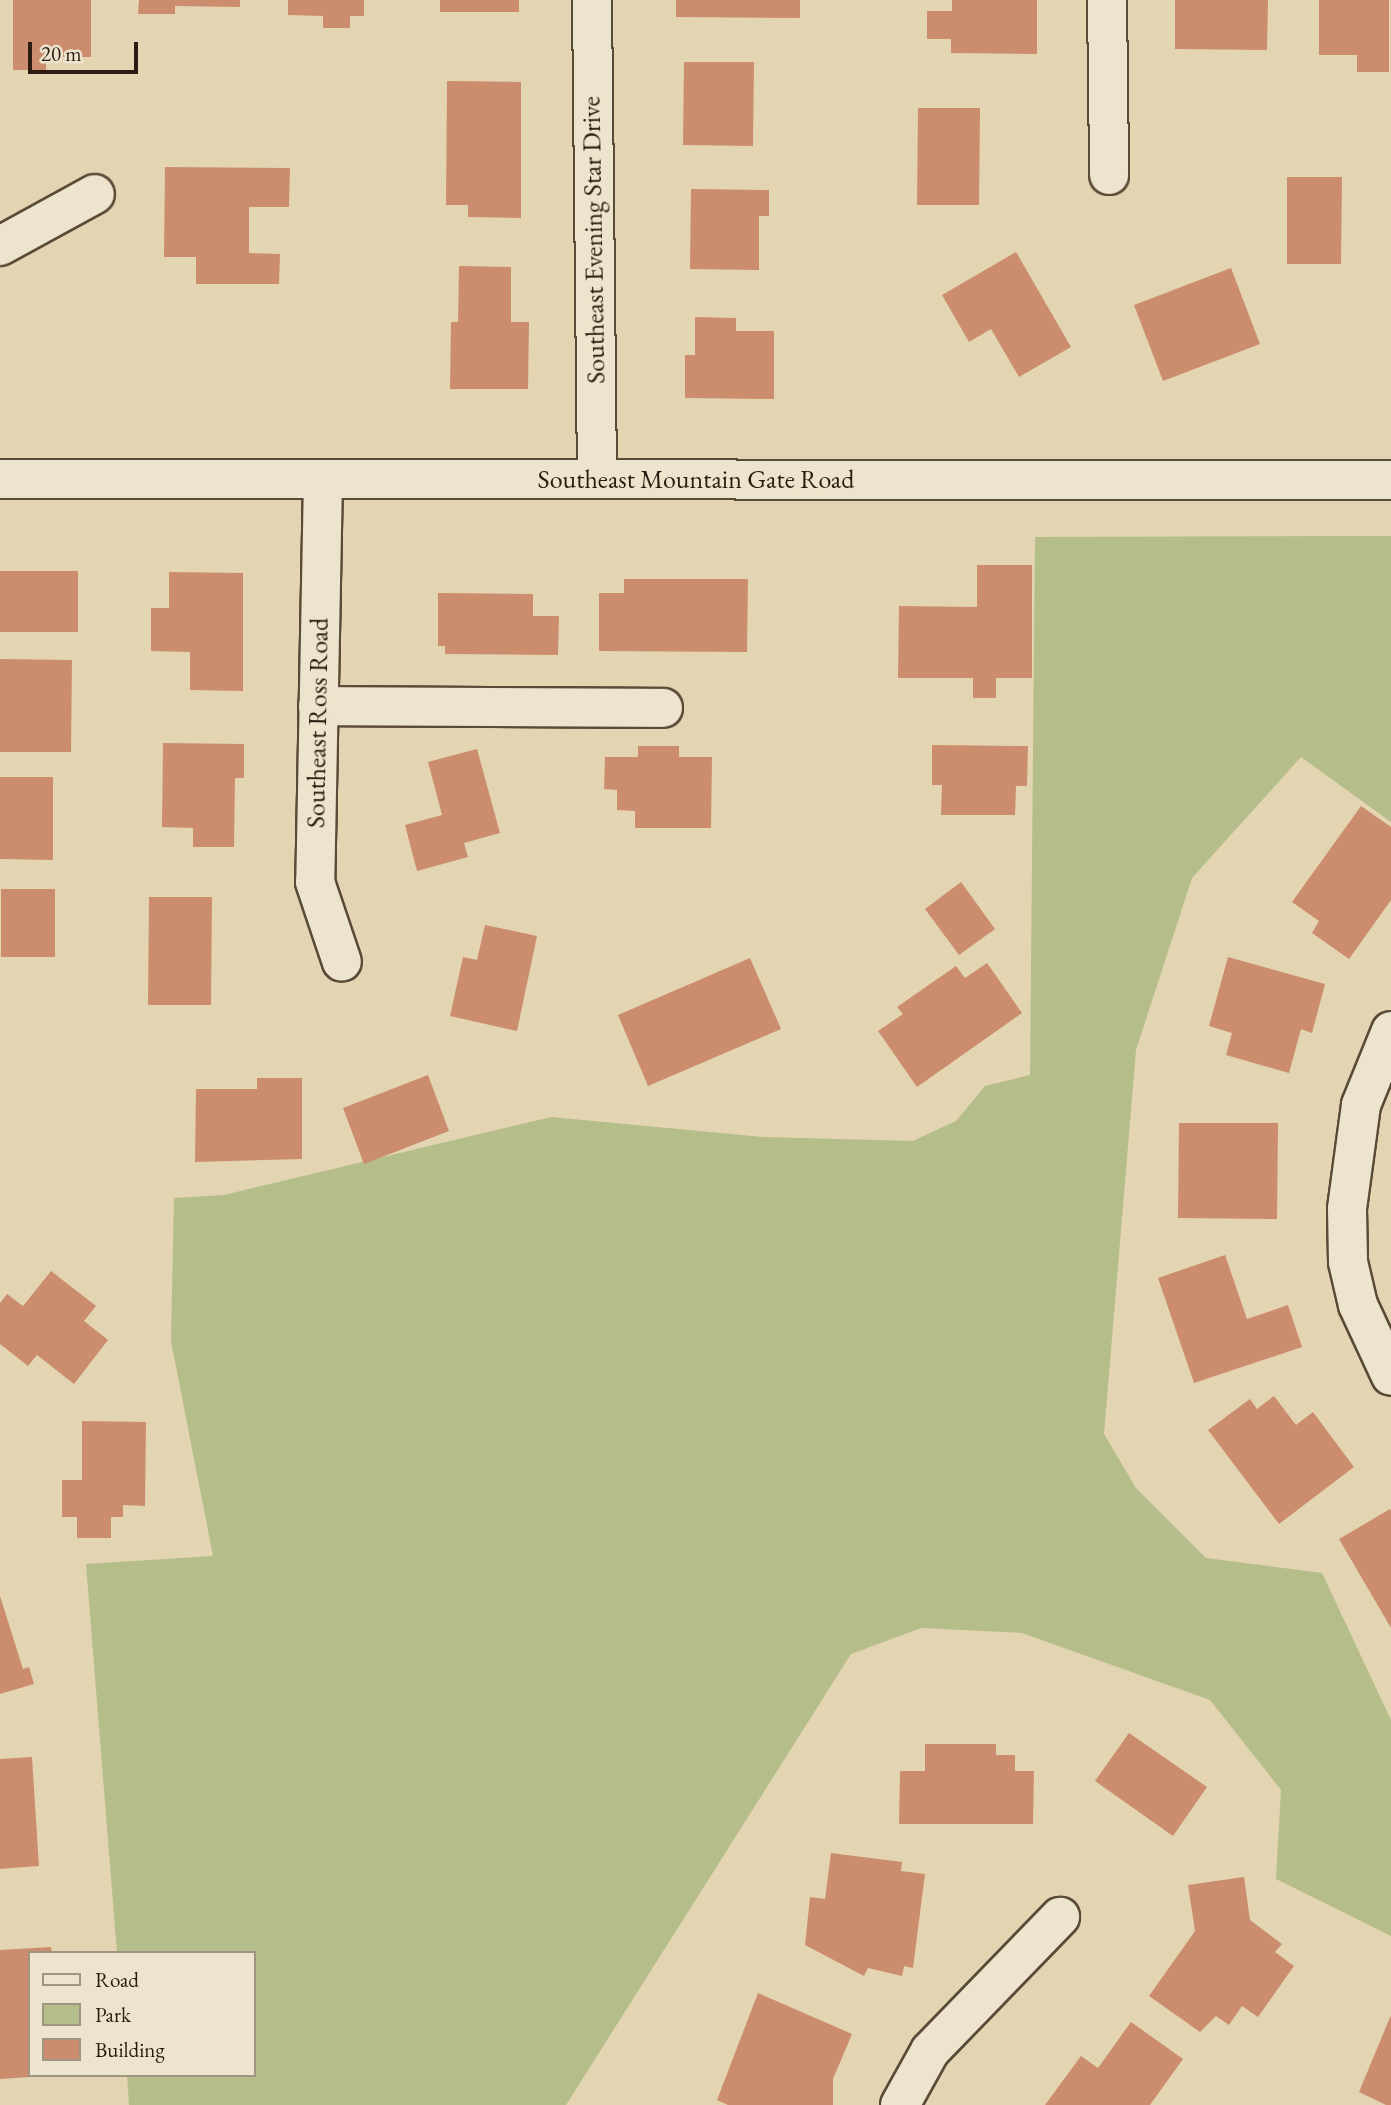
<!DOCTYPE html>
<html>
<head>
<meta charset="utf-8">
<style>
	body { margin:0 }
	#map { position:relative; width:1391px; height:2105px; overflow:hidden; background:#e3d5b2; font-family:"EB Garamond",serif }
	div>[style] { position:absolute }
	.green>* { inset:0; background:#b5bd8b }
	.building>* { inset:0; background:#cb8d6d }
	.roads { filter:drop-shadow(2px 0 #5a4a38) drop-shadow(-2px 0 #5a4a38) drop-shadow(0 2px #5a4a38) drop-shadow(0 -2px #5a4a38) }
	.minor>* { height:38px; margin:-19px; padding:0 19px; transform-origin:19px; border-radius:19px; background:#ede4cd }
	span { translate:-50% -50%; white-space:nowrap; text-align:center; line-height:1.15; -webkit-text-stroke:6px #ede4cd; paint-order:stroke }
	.street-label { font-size:26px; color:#2c1b10 }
	.legend { position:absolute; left:28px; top:1951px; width:228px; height:126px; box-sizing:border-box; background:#ede4cd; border:2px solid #a09481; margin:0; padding:9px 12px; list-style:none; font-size:21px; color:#2c1b10 }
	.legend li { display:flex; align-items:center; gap:14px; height:35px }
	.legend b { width:35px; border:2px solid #a09481 }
	.scale { position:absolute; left:28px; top:42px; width:110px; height:32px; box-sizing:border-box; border:4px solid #2c1b10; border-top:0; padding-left:9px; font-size:21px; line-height:24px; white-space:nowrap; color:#2c1b10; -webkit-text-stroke:5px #ede4cd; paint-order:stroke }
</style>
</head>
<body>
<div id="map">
	<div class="green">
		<div style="clip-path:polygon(1391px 536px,1391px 822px,1301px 757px,1192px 878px,1136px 1050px,1104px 1434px,1136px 1488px,1206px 1558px,1322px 1573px,1391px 1720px,1391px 1936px,1276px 1879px,1281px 1790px,1210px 1700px,1022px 1633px,921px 1628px,851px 1654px,566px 2105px,129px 2105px,127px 2075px,254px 2075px,254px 1953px,117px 1953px,86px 1564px,213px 1556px,171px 1341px,174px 1198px,224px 1195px,551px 1117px,763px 1137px,913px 1141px,956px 1121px,985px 1086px,1030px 1075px,1035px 537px)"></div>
	</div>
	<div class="building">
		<div style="clip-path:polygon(13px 0,91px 0,91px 57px,46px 57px,46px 70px,13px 70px)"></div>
		<div style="clip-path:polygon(139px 0,240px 0,240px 7px,175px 6px,175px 14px,138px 14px)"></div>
		<div style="clip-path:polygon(288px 0,364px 0,364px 16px,350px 16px,350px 28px,323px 28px,323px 16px,288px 15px)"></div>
		<div style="clip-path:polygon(440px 0,519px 0,519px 12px,440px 12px)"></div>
		<div style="clip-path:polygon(676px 0,800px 0,800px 18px,676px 17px)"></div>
		<div style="clip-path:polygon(952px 0,1037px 0,1037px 54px,951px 53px,951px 39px,927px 39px,927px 11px,952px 11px)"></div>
		<div style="clip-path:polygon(1175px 0,1268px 0,1267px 50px,1175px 49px)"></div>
		<div style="clip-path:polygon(1319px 0,1389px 0,1389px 72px,1357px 72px,1357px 55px,1319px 55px)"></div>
		<div style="clip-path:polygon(684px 62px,754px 62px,753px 146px,683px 145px)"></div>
		<div style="clip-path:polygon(447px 81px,521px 82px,521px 218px,468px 217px,468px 205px,446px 205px)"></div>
		<div style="clip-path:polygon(918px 108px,980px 108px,979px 205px,917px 205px)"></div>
		<div style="clip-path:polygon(165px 167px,290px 168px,289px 207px,249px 207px,249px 253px,280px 254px,279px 284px,196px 284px,196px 257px,164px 257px)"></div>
		<div style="clip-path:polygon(1287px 177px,1342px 177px,1341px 264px,1287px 264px)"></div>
		<div style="clip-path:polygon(691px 189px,769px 190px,769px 216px,759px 216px,759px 270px,690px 269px)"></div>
		<div style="clip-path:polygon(1016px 252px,1071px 347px,1019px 377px,991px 329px,969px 342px,942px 295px)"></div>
		<div style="clip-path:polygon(459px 266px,511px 267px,511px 322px,529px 322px,528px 389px,450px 389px,451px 322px,458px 322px)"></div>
		<div style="clip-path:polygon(1231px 268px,1260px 344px,1163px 381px,1134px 305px)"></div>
		<div style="clip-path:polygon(695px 317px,736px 318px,736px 331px,774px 331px,774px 399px,685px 398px,685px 355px,695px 355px)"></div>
		<div style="clip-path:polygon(977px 565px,1032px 565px,1032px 678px,996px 678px,996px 698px,973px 698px,973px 678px,898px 678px,899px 606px,977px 607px)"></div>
		<div style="clip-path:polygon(0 571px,78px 571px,78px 632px,0 632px)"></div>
		<div style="clip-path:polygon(169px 572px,243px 573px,243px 691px,190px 690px,190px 652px,151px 651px,151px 608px,169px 608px)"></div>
		<div style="clip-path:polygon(624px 579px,748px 579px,747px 652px,599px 651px,599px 593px,624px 593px)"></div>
		<div style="clip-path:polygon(438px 593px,533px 594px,533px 616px,559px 616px,558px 655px,445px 654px,445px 646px,438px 646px)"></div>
		<div style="clip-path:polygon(0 659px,72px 660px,71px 752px,0 752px)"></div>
		<div style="clip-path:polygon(163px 743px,244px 744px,244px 778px,235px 778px,234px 847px,193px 847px,193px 828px,162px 827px)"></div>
		<div style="clip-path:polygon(932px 745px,1028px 746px,1027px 786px,1016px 786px,1015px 815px,941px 815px,942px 785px,932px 785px)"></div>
		<div style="clip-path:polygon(638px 746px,679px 746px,679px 757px,712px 757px,711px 828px,635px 828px,635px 811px,617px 810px,617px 790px,604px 789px,605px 757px,638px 757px)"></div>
		<div style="clip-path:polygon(477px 749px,500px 833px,464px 843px,468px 857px,417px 871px,405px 825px,442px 815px,428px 762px)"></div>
		<div style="clip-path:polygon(0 777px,53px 777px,53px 860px,0 859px)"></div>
		<div style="clip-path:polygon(1361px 806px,1391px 827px,1391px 900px,1349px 959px,1312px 933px,1319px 921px,1292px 902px)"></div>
		<div style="clip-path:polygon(961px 882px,995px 929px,959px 955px,925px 909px)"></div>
		<div style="clip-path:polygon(1px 889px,55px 889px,55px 957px,1px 957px)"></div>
		<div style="clip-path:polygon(149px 897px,212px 897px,211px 1005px,148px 1005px)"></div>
		<div style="clip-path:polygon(485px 925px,537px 936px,517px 1031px,450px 1016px,463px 957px,477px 960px)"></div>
		<div style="clip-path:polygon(1228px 957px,1325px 984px,1312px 1033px,1301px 1029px,1289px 1073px,1226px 1055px,1232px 1033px,1209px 1026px)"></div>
		<div style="clip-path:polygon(750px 958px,781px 1029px,648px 1086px,618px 1015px)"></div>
		<div style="clip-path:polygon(987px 963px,1022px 1013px,917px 1087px,878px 1031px,903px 1014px,897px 1007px,956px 966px,965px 978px)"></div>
		<div style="clip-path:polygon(428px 1075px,449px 1131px,364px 1164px,343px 1108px)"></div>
		<div style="clip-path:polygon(257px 1078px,302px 1078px,302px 1159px,195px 1162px,196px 1089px,257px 1089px)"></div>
		<div style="clip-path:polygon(1179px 1123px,1278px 1123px,1277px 1219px,1178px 1218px)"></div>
		<div style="clip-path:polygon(1225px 1255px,1247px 1319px,1288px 1305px,1302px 1347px,1194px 1383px,1158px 1278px)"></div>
		<div style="clip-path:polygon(51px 1271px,96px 1306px,84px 1321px,108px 1340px,74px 1384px,37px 1355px,28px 1366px,0 1344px,0 1303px,7px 1294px,23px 1306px)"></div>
		<div style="clip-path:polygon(1274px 1396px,1296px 1425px,1313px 1412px,1354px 1467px,1279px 1524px,1208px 1430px,1250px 1399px,1257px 1409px)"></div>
		<div style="clip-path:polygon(82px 1421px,146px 1422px,145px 1506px,123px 1505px,123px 1517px,111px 1517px,111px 1538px,77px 1538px,77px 1517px,62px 1517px,62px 1480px,82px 1480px)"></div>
		<div style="clip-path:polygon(1390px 1509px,1391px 1511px,1391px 1628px,1339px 1539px)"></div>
		<div style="clip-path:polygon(0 1596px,23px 1669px,29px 1667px,34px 1684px,0 1694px)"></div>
		<div style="clip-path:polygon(1129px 1733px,1207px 1787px,1173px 1836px,1095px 1781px)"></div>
		<div style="clip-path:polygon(925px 1744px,996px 1744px,996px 1755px,1015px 1755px,1015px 1771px,1034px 1771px,1033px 1824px,899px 1824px,900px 1771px,925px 1771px)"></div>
		<div style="clip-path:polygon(32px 1757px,39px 1866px,0 1869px,0 1759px)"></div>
		<div style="clip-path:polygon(831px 1853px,902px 1862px,901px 1871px,925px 1874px,913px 1968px,904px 1966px,902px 1976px,868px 1968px,864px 1976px,805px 1945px,810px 1897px,825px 1899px)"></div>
		<div style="clip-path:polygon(1244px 1877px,1250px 1920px,1282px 1944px,1275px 1952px,1294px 1966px,1258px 2017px,1242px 2006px,1229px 2025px,1216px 2016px,1200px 2032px,1149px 1996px,1195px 1931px,1188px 1885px)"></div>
		<div style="clip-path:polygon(51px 1947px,52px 1953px,30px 1953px,30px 2077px,0 2079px,0 1950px)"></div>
		<div style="clip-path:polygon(758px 1993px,852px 2034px,833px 2079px,833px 2105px,728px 2105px,717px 2100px)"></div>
		<div style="clip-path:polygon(1391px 2015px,1391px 2105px,1386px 2105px,1359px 2092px)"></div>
		<div style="clip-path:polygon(1131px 2022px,1183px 2059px,1150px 2105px,1045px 2105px,1081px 2056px,1098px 2068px)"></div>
	</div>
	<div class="roads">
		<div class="minor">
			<div style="left:592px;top:0;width:479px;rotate:89.4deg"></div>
			<div style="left:1107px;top:0;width:175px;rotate:89.3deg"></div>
			<div style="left:0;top:246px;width:108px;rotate:-28.7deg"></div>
			<div style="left:0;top:479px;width:1391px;rotate:0.04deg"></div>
			<div style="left:323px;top:479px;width:403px;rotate:91.1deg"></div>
			<div style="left:315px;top:882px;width:84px;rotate:71.4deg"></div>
			<div style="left:318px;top:706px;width:345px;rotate:0.3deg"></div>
			<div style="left:1391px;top:1031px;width:80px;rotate:112.1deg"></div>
			<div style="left:1361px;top:1105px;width:105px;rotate:97.7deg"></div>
			<div style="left:1347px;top:1209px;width:53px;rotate:88.9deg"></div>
			<div style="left:1348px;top:1262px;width:44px;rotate:76.9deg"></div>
			<div style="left:1358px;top:1305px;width:78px;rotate:65.1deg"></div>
			<div style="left:900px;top:2105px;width:62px;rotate:-60.9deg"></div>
			<div style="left:930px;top:2051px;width:187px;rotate:-45.9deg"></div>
		</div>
	</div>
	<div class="street-label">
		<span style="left:594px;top:240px;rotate:-91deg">Southeast Evening Star Drive</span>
		<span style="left:696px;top:480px">Southeast Mountain Gate Road</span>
		<span style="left:318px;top:723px;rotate:-89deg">Southeast Ross Road</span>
	</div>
	<ul class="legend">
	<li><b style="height:9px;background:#ede4cd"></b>Road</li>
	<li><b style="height:19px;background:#b5bd8b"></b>Park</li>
	<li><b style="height:19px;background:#cb8d6d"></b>Building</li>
	</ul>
	<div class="scale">20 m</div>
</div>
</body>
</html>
